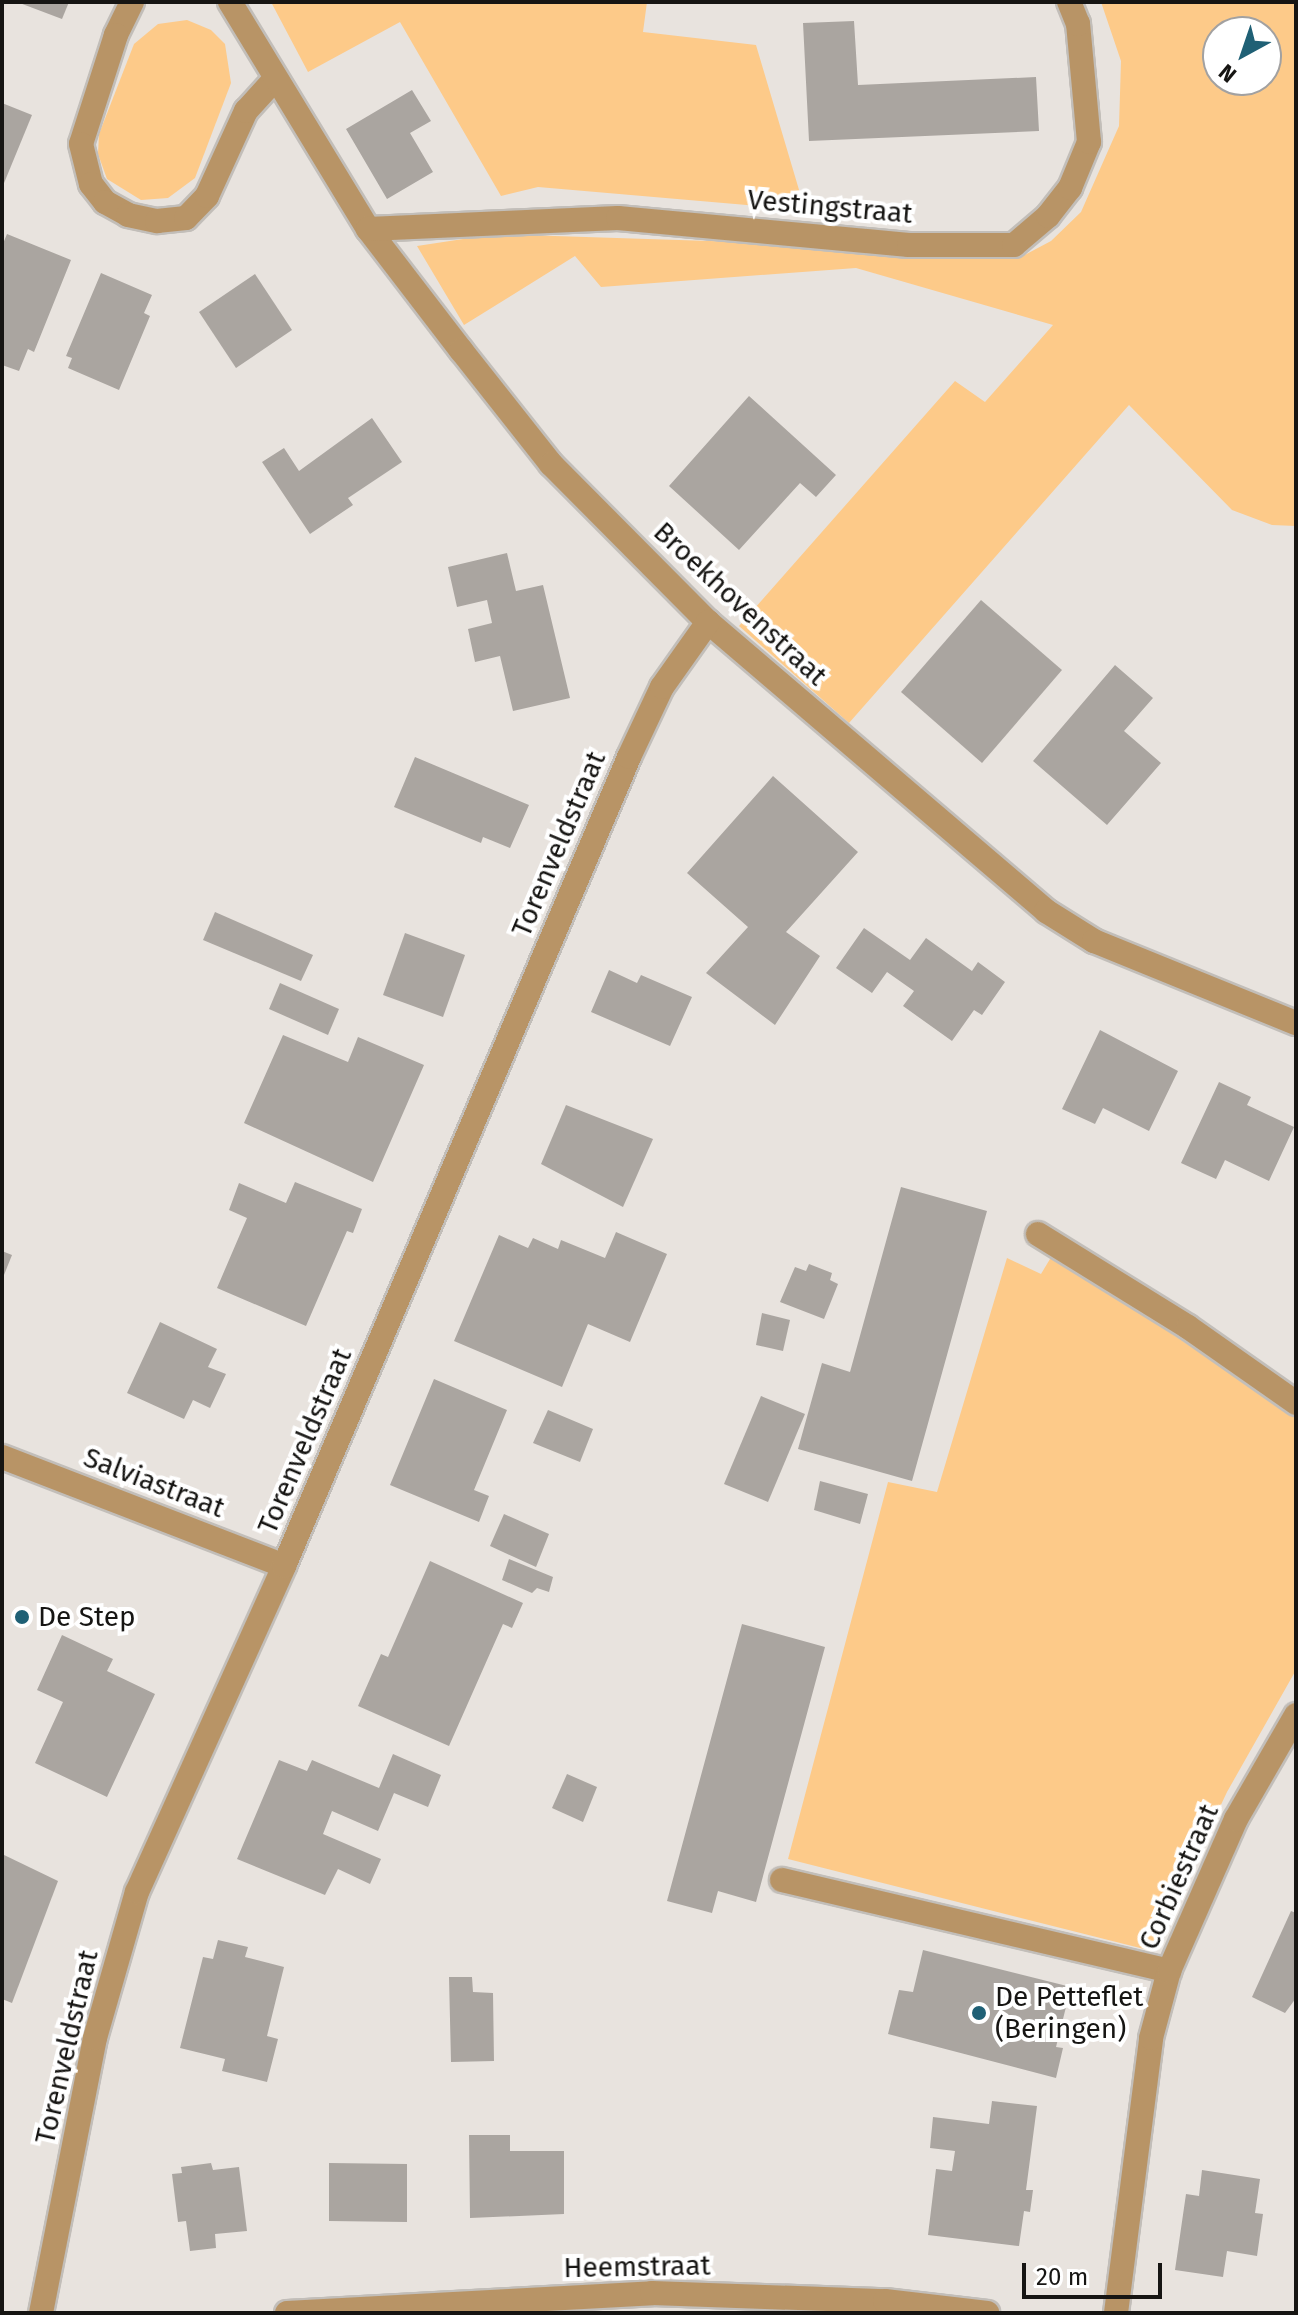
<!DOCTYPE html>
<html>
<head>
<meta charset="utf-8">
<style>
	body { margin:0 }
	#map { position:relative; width:1298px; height:2315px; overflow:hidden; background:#e8e3de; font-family:"Fira Sans",sans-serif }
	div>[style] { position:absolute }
	.green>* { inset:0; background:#fdca89 }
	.building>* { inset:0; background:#aaa5a0 }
	.roads { filter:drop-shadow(2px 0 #c2beb9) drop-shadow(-2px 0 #c2beb9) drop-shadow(0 2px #c2beb9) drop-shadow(0 -2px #c2beb9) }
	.minor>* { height:24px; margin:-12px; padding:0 12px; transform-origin:12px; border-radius:12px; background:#b89466 }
	.dots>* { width:22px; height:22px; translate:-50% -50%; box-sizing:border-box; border:4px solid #fff; border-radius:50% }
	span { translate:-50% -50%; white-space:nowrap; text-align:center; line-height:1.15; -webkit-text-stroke:8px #fff; paint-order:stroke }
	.street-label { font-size:28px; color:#161513 }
	.poi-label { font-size:28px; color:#161513 }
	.left { translate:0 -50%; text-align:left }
	.frame { position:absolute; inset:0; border:4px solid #161513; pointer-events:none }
	.north { position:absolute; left:1202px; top:16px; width:80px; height:80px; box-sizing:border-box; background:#fff; border:2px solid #a2a1a1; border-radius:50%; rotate:220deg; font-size:22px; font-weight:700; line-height:32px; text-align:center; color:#161513 }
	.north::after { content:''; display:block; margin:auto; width:28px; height:36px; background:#1f6075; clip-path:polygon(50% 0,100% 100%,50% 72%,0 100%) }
	.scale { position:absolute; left:1022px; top:2263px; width:140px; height:36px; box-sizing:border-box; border:4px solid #161513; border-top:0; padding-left:10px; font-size:24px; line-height:28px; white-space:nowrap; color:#161513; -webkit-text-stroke:6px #fff; paint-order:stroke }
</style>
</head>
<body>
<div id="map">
	<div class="green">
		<div style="clip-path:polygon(271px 2px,647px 2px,643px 32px,756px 45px,805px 210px,538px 187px,501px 196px,400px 22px,308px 72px)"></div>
		<div style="clip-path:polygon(evenodd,1101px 2px,1296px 2px,1296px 526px,1272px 525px,1232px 510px,1129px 405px,849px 723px,739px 626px,955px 381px,985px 402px,1053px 325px,856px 268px,601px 287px,575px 256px,464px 325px,417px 246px,496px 234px,859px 246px,937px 259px,1019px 258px,1051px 241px,1081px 212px,1119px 126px,1121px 61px,1101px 2px,1218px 32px,1266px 32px,1266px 80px,1218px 80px,1218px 32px)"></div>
		<div style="clip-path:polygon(187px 20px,211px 30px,225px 44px,231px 83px,195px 178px,168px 198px,141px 200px,107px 179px,98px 154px,99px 134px,134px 44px,158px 24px)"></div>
		<div style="clip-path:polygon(1053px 1254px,1296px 1417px,1296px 1670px,1227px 1792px,1152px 1951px,788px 1859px,888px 1482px,937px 1492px,1007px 1258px,1041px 1274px)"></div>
	</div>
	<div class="building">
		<div style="clip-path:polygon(17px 2px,69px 2px,62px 19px)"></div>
		<div style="clip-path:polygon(854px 21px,858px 85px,1036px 77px,1039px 131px,809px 141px,803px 23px)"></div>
		<div style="clip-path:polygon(412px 90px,431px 121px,410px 133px,433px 172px,387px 199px,346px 129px)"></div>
		<div style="clip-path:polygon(2px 103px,32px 115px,2px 188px)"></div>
		<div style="clip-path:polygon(7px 234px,71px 260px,34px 352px,28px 349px,19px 371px,2px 365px,2px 246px)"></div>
		<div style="clip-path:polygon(101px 273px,152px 295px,144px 313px,150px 316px,119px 390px,68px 368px,72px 358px,66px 356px)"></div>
		<div style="clip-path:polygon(255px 274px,292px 330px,236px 368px,199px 312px)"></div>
		<div style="clip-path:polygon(749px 396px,836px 475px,816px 497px,800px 483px,739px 550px,669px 486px)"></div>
		<div style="clip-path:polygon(372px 418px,402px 462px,348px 498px,353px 505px,310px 534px,262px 462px,284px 448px,299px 471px)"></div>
		<div style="clip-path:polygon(507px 553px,516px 591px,543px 585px,570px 698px,513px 711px,500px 656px,475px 662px,468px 629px,492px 623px,487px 600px,457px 607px,448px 567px)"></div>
		<div style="clip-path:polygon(981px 600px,1062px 670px,982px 763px,901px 692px)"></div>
		<div style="clip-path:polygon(1115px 665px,1153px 698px,1124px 731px,1161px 763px,1107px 825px,1033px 761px)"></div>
		<div style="clip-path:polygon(415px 757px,529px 805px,510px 848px,483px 837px,481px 843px,394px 807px)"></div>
		<div style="clip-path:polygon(773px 776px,858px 852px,786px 932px,820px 956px,775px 1025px,706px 973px,748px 927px,687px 873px)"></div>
		<div style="clip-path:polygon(215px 912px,313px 955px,301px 981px,203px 940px)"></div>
		<div style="clip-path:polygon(864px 928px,910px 960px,926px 938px,972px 971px,978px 962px,1005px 982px,982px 1015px,974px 1010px,952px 1041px,903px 1006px,914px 991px,887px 972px,872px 993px,836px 968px)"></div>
		<div style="clip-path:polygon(405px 933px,465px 955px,443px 1017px,383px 995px)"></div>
		<div style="clip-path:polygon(609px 970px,637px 983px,641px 975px,692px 997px,670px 1046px,591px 1012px)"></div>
		<div style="clip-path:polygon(280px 983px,339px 1009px,328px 1035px,269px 1009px)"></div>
		<div style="clip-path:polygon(1100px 1030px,1178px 1071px,1149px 1131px,1103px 1108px,1095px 1124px,1062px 1109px)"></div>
		<div style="clip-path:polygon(283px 1035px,348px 1062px,358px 1037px,424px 1065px,373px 1182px,244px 1123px)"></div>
		<div style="clip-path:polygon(1219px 1082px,1251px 1097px,1247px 1105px,1294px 1127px,1269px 1181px,1225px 1160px,1216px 1179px,1181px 1163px)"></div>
		<div style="clip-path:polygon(566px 1105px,653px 1139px,623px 1207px,541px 1164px)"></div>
		<div style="clip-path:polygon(295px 1182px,362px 1209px,353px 1233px,347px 1231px,306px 1326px,217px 1288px,247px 1218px,229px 1210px,239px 1183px,286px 1203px)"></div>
		<div style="clip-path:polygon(901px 1187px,987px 1211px,912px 1481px,798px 1449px,822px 1363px,850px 1372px)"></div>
		<div style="clip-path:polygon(616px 1232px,667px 1254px,630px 1342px,588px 1324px,562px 1387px,454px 1341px,499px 1235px,528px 1248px,533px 1238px,558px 1249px,561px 1240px,605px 1258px)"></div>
		<div style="clip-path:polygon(2px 1251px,12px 1255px,2px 1280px)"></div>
		<div style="clip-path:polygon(809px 1264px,832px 1273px,830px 1280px,838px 1284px,824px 1319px,780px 1302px,795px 1267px,806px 1271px)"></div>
		<div style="clip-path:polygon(762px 1313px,790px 1320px,783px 1351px,756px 1345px)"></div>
		<div style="clip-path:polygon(160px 1322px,217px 1349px,208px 1367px,226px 1374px,210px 1408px,193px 1400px,184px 1419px,127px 1393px)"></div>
		<div style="clip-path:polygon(434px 1379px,507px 1410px,474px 1490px,489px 1496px,479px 1522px,390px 1485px)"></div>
		<div style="clip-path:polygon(761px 1396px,805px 1414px,768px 1502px,724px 1484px)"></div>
		<div style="clip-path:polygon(548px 1410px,593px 1429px,580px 1462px,533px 1443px)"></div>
		<div style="clip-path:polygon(820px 1481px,868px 1494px,860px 1524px,814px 1510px)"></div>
		<div style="clip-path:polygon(504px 1514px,549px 1534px,536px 1567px,490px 1546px)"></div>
		<div style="clip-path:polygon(509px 1559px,553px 1577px,549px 1592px,537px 1588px,532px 1593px,502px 1580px)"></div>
		<div style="clip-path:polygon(430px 1561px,523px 1603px,512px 1628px,503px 1624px,449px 1746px,358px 1706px,381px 1654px,388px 1657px)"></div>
		<div style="clip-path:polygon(742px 1624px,825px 1647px,756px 1902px,718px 1891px,712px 1913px,667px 1901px)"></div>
		<div style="clip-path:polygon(62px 1635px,113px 1659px,107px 1671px,155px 1694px,107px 1797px,35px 1763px,63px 1702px,37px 1690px)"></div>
		<div style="clip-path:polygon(393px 1754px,441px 1775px,428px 1807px,394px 1793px,378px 1831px,332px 1811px,323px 1834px,381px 1859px,370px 1884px,338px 1869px,325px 1895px,237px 1859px,279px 1760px,307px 1771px,312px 1760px,379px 1788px)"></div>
		<div style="clip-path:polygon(567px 1774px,597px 1787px,583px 1822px,552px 1808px)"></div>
		<div style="clip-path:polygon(2px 1854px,58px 1881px,12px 2003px,2px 1999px)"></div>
		<div style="clip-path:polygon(1291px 1911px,1296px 1913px,1296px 1998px,1285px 2013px,1252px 1997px)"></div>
		<div style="clip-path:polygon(218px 1940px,248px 1947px,245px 1957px,284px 1967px,267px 2036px,278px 2039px,267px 2082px,222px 2071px,225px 2059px,180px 2048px,203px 1957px,213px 1959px)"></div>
		<div style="clip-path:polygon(923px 1950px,1071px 1987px,1056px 2047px,1063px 2048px,1056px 2078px,888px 2034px,899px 1990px,913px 1992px)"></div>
		<div style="clip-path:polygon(449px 1977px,472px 1977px,473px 1992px,493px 1993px,494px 2061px,451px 2062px)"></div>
		<div style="clip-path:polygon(992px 2101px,1037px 2106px,1026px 2190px,1033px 2190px,1030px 2212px,1024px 2211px,1019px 2246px,928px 2235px,936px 2169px,952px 2171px,955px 2151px,930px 2148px,933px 2117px,989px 2124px)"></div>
		<div style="clip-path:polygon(469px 2135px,510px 2135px,510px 2151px,564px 2151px,564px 2214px,470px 2218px)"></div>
		<div style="clip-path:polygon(211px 2163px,213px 2170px,239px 2167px,247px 2231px,215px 2234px,216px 2248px,190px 2251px,186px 2221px,178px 2222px,172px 2174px,182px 2173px,181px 2167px)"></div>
		<div style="clip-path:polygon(329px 2163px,407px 2164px,407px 2222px,329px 2221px)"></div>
		<div style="clip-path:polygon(1202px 2170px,1260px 2179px,1255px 2213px,1263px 2214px,1257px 2256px,1227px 2251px,1223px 2277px,1175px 2270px,1186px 2194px,1199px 2196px)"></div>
	</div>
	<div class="roads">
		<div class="minor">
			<div style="left:132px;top:2px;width:37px;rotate:116deg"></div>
			<div style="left:116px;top:35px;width:114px;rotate:107.8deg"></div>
			<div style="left:81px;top:144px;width:41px;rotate:76deg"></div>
			<div style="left:91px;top:184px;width:23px;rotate:52deg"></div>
			<div style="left:105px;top:202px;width:26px;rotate:29deg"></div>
			<div style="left:128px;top:215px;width:30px;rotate:12deg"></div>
			<div style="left:157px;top:221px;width:29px;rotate:-6deg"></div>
			<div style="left:186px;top:218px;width:30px;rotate:-46deg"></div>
			<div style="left:207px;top:196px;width:94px;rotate:-65.4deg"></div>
			<div style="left:246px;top:111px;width:43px;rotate:-47.8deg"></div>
			<div style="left:230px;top:2px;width:266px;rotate:58.7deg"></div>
			<div style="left:368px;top:229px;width:153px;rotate:52.5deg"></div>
			<div style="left:461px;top:350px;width:145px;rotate:51.7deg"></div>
			<div style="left:551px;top:464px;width:223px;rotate:45.2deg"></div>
			<div style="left:708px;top:622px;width:445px;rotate:40.5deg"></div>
			<div style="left:1046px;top:911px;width:57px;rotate:32deg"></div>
			<div style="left:1094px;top:941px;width:218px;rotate:22.1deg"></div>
			<div style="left:368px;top:229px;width:250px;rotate:-2.5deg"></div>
			<div style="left:618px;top:218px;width:292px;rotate:5.3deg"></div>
			<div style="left:909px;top:245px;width:105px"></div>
			<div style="left:1014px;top:245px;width:45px;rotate:-40.5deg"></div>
			<div style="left:1048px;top:216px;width:36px;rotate:-52deg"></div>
			<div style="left:1070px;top:188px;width:50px;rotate:-67.6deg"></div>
			<div style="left:1089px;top:142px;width:119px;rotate:-95.3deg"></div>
			<div style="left:1078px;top:24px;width:24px;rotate:-112deg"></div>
			<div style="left:1038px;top:1234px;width:176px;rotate:31.8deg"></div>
			<div style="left:1188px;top:1327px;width:132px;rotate:35.1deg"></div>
			<div style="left:2px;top:1457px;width:302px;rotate:21.1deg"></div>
			<div style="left:782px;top:1880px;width:398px;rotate:13.2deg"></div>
			<div style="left:41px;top:2313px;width:280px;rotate:-78.9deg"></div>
			<div style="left:95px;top:2038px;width:152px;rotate:-74deg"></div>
			<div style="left:137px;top:1892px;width:358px;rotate:-65.7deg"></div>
			<div style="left:284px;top:1566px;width:879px;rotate:-66.9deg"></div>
			<div style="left:629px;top:757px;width:77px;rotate:-64.8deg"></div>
			<div style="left:662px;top:687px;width:80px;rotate:-54.7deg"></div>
			<div style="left:287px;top:2313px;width:366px;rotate:-3.1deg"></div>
			<div style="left:652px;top:2293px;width:233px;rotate:2deg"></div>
			<div style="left:885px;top:2301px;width:103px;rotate:6.7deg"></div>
			<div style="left:1116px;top:2313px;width:277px;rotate:-82.7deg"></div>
			<div style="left:1151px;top:2038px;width:69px;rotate:-75deg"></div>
			<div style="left:1169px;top:1971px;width:166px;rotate:-66.2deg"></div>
			<div style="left:1236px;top:1819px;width:120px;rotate:-60deg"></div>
		</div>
	</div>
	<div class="dots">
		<div style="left:22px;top:1617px;background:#1f6075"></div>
		<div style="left:979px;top:2013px;background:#1f6075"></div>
	</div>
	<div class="street-label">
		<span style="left:830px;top:207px;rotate:5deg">Vestingstraat</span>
		<span style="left:740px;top:604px;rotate:43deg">Broekhovenstraat</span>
		<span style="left:559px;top:844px;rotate:-67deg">Torenveldstraat</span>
		<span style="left:305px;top:1441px;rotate:-67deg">Torenveldstraat</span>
		<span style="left:154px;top:1483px;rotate:21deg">Salviastraat</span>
		<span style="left:1179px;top:1877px;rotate:-66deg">Corbiestraat</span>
		<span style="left:67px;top:2047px;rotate:-77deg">Torenveldstraat</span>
		<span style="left:637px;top:2267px;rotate:-1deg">Heemstraat</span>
	</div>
	<div class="poi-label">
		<span class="left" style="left:38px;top:1617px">De Step</span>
		<span class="left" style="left:995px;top:2013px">De Petteflet<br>(Beringen)</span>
	</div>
	<div class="frame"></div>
	<div class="north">N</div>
	<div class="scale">20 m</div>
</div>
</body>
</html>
